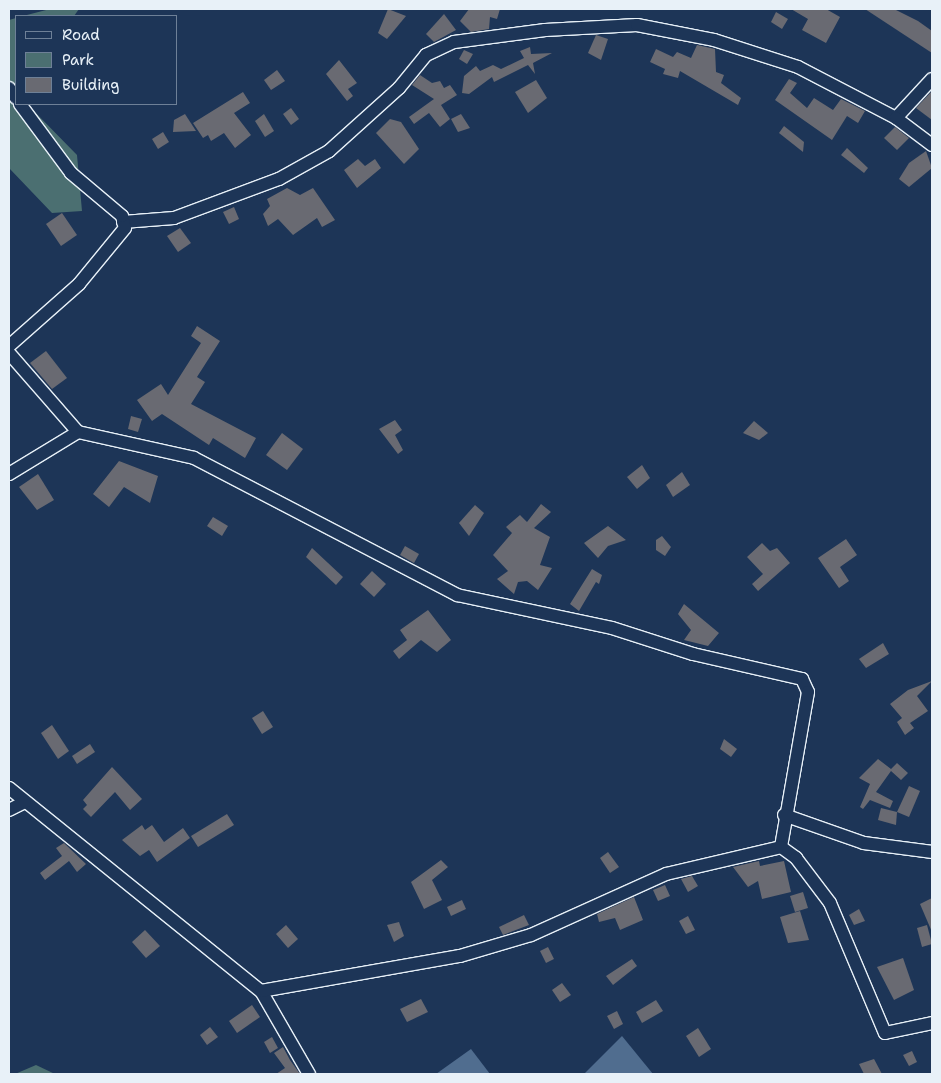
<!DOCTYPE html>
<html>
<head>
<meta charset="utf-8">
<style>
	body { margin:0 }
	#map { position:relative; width:941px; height:1083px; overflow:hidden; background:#1d3557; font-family:"Shantell Sans",sans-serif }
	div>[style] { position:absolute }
	.green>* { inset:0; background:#4b6f71 }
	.water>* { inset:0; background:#506d8f }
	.building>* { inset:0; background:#696a72 }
	.roads { filter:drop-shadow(1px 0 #e8f1f8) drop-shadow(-1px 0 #e8f1f8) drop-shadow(0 1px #e8f1f8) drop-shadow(0 -1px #e8f1f8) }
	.minor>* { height:12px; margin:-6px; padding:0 6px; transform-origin:6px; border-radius:6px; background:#1d3557 }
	span { translate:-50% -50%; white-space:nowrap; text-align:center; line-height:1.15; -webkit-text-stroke:5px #1d3557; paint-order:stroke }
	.frame { position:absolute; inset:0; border:10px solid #e8f1f8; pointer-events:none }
	.legend { position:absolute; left:15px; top:15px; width:162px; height:90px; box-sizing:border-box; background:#1d3557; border:1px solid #6e8097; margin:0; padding:6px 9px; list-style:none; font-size:15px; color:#e8f1f8 }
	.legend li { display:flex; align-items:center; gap:10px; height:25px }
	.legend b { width:25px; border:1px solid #6e8097 }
</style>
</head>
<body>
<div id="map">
	<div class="green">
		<div style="clip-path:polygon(50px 9px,79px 9px,74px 16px,23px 16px)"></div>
		<div style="clip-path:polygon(16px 18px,16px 104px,27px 104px,77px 155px,82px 211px,52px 213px,9px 168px,9px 20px)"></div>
		<div style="clip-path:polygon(36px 1065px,55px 1074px,15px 1074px)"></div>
	</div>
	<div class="water">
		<div style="clip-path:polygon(622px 1036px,653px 1074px,586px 1074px,585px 1073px)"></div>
		<div style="clip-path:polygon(471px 1049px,490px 1074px,436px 1074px)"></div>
	</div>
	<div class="building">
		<div style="clip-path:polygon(388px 9px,406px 16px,387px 39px,378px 33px)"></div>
		<div style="clip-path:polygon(469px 9px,500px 9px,497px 19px,490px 17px,489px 29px,471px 32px,460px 21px)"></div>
		<div style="clip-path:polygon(791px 9px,826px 9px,840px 17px,826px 43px,802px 30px,808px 19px)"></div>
		<div style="clip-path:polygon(865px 9px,894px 9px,918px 21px,932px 31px,932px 53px)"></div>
		<div style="clip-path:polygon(776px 12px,788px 19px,782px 29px,771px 22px)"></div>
		<div style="clip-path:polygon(444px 14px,456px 30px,434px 42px,426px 34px)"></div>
		<div style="clip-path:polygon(596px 35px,608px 39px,601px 60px,588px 53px)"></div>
		<div style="clip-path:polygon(697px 45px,715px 49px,716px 72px,724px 75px,721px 83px,741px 98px,738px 105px,680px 71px,678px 78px,663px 74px,665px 69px,650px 62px,656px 49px,673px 57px,677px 52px,691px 58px)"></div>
		<div style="clip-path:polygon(530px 47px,531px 54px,552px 53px,533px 63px,535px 74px,528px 65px,494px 82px,492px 77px,469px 94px,462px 93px,464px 76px,476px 66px,480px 71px,493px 65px,501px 69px,524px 58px,520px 51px)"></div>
		<div style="clip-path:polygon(464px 50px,473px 54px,467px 64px,459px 59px)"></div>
		<div style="clip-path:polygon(339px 60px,357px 83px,348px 89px,353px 96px,347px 101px,326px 74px)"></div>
		<div style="clip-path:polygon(277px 70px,285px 81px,271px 90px,264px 80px)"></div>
		<div style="clip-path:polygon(420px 75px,432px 83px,440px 81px,444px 88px,450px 85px,457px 95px,441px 105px,450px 119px,440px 127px,429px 113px,414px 124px,409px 117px,434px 99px,412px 85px)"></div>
		<div style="clip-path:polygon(789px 79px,797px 83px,790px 93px,807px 108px,814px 98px,833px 110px,841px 99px,865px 111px,858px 123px,847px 116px,832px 140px,775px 100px)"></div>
		<div style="clip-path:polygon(536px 80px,547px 98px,528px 113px,515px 92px)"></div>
		<div style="clip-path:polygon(932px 91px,932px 120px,916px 108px)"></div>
		<div style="clip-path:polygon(243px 92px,250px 103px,234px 113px,251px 135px,235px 148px,224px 133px,211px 141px,208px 135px,203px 138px,193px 123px)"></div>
		<div style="clip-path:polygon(291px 108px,299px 119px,291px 125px,283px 114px)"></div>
		<div style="clip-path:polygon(185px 114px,196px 131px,173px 132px,174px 120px)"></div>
		<div style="clip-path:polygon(264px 114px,274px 131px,265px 137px,255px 121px)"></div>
		<div style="clip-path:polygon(461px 114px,470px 128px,458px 132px,451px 119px)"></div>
		<div style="clip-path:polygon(390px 119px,401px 122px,419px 149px,404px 164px,376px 133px)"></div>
		<div style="clip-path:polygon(784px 126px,804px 142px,803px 152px,779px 133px)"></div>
		<div style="clip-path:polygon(895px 127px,909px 138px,897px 150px,884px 138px)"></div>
		<div style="clip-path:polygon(163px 132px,169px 142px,158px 149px,152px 139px)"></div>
		<div style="clip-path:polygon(847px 148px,868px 168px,864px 173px,841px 155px)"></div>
		<div style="clip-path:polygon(926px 151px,932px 168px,909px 187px,899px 179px,909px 163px)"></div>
		<div style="clip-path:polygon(358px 159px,365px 166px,375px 159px,381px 168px,357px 188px,344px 170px)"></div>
		<div style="clip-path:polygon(287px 188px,300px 195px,313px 188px,335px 220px,322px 227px,317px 218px,293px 235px,278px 219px,268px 226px,263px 214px,270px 206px,267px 199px)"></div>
		<div style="clip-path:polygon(234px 207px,239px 219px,229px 224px,223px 212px)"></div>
		<div style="clip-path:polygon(62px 213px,77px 235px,61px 246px,46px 224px)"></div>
		<div style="clip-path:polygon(180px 228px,191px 243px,178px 252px,167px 236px)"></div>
		<div style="clip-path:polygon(197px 326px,220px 341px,197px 377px,205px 382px,191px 404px,256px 438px,245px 458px,213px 438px,209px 445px,162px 414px,152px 421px,137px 400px,161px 384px,168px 395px,201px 343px,191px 336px)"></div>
		<div style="clip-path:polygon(46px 351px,67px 378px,52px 389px,30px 363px)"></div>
		<div style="clip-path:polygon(131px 416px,142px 419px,138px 432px,128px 429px)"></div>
		<div style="clip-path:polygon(395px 420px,402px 430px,395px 435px,403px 450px,398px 454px,379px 429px)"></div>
		<div style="clip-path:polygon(754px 421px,768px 433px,759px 440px,743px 433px)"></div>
		<div style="clip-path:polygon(282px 433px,303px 449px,287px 470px,266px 455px)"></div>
		<div style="clip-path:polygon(119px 461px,158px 476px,150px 503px,124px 487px,109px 507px,93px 494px)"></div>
		<div style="clip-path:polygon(642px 465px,650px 478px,637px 489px,627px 477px)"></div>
		<div style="clip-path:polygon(682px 472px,690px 485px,673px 497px,666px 485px)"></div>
		<div style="clip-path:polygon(38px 474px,54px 500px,37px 510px,19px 487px)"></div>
		<div style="clip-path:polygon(541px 504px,551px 512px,534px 528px,550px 537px,540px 565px,552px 568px,538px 590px,527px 581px,518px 582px,514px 594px,497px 579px,508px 571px,493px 555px,512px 533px,506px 527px,520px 515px,527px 522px)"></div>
		<div style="clip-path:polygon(475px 505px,484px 513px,469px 536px,459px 523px)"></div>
		<div style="clip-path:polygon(213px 517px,228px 526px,222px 536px,207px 526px)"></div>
		<div style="clip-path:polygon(608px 526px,626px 540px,608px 546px,598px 558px,584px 543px)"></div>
		<div style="clip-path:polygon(662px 536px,671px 547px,665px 556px,656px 550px,656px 540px)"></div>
		<div style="clip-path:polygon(846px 539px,857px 555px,840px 567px,849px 581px,839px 588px,818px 558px)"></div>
		<div style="clip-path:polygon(762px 543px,770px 551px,777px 548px,790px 563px,758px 591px,752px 584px,763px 574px,747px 557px)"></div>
		<div style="clip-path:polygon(405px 546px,419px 554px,414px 563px,400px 555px)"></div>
		<div style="clip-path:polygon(312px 548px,343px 577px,336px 585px,306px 557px)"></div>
		<div style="clip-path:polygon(592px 569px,602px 575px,599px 584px,596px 582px,579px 611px,570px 604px)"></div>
		<div style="clip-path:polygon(372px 571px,386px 584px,374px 597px,360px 584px)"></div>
		<div style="clip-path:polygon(684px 604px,719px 633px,708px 646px,684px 640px,691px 630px,678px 614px)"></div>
		<div style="clip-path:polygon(428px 610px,451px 640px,437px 652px,421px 640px,399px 659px,393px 651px,407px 640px,400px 630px)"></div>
		<div style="clip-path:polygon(883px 643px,889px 654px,866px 668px,859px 659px)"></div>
		<div style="clip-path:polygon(932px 681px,917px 696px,928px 711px,910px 723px,914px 728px,905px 735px,897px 722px,902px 718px,890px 704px,908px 690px)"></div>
		<div style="clip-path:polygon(263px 711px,273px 727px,262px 734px,252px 718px)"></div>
		<div style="clip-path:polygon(52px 725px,69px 751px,58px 759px,41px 733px)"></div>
		<div style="clip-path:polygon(724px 739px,737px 749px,731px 757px,720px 749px)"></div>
		<div style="clip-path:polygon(90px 744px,95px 752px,77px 764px,72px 756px)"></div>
		<div style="clip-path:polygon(878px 759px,891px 769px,897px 763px,908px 773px,901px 780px,891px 771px,876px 792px,893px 801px,890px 808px,870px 800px,863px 809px,860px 807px,870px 784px,859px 778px)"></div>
		<div style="clip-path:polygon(112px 767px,142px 799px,130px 810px,115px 792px,91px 817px,83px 809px,87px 805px,83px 800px)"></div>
		<div style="clip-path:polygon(909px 786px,920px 791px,909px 817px,897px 812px)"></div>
		<div style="clip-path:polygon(881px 808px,897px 812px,896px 825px,878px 820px)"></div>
		<div style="clip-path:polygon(227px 814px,234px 825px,198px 847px,191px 836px)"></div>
		<div style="clip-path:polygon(142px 825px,145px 830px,152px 825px,164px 842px,183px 828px,190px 838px,157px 862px,149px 850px,140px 856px,122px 840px)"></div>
		<div style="clip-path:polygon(64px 843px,86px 864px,77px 872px,69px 861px,45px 880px,40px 873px,62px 856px,56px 848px)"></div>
		<div style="clip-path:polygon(608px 852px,619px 867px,610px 873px,600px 858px)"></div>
		<div style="clip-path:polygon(441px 860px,448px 867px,432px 880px,442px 900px,424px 909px,411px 882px)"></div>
		<div style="clip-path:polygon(759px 861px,760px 866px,784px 861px,791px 892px,762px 899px,758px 881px,748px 887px,733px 867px)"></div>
		<div style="clip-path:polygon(692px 876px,698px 886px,688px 892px,681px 879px)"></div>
		<div style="clip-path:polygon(665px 885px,670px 896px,658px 901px,653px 890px)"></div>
		<div style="clip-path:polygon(803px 892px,808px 908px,795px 912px,790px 896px)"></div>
		<div style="clip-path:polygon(634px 897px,643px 920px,620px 930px,615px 918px,599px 922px,597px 914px)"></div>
		<div style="clip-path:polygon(932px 898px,932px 932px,920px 904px)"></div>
		<div style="clip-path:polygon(462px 900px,466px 909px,451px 916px,447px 907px)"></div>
		<div style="clip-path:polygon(859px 909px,865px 921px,854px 925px,849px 915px)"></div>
		<div style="clip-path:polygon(800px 911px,809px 940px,788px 943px,780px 917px)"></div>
		<div style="clip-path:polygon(524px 915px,529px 925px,503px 935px,499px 927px)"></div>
		<div style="clip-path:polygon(688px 916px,695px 930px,686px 934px,679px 921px)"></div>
		<div style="clip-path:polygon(399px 922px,404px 936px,394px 942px,387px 925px)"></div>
		<div style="clip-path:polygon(286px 925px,298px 939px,288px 948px,276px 934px)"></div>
		<div style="clip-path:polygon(927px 925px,932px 944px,922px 947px,917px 928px)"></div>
		<div style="clip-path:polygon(145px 930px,160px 946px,146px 958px,132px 942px)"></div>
		<div style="clip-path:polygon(548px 947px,554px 959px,546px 963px,540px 951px)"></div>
		<div style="clip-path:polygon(903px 958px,914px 990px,894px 1000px,877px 967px)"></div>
		<div style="clip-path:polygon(632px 959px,637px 966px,613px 985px,606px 976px)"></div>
		<div style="clip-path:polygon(562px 983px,571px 995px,560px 1002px,552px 990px)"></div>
		<div style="clip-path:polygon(421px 999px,428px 1012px,407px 1022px,400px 1009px)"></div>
		<div style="clip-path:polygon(656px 1000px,663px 1011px,642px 1023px,636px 1012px)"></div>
		<div style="clip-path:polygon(252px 1005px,260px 1017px,237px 1033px,229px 1021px)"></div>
		<div style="clip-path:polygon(617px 1011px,623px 1024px,614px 1029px,607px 1016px)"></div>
		<div style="clip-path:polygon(210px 1027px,218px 1037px,207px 1045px,200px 1035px)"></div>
		<div style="clip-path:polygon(698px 1028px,711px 1049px,699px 1057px,686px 1036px)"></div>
		<div style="clip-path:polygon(272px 1037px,278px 1048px,270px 1053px,264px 1042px)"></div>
		<div style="clip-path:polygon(283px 1047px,290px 1060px,300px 1074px,276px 1074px,285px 1068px,274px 1053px)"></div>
		<div style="clip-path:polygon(912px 1051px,917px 1062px,909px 1066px,903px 1055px)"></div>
		<div style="clip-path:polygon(874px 1059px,882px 1074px,864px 1074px,859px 1064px)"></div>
	</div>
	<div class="roads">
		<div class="minor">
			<div style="left:9px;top:88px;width:12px;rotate:55deg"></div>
			<div style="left:896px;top:118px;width:53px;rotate:-47.3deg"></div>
			<div style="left:123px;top:222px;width:51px;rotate:-4.5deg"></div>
			<div style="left:174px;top:218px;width:112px;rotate:-20.4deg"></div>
			<div style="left:279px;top:179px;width:57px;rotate:-29.2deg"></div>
			<div style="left:329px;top:151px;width:94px;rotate:-42deg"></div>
			<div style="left:399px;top:88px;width:43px;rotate:-50.7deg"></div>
			<div style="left:426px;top:55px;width:31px;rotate:-25deg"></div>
			<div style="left:454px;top:42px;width:92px;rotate:-7.5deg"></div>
			<div style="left:545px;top:30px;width:92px;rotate:-3.1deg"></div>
			<div style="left:637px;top:25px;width:78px;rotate:11deg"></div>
			<div style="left:714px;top:40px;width:88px;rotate:17.8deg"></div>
			<div style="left:798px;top:67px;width:110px;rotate:27.5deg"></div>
			<div style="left:896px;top:118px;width:45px;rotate:36.9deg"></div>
			<div style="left:9px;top:346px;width:94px;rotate:-41.5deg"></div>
			<div style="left:79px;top:284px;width:72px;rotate:-50.6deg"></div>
			<div style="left:125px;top:228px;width:12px;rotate:-104deg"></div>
			<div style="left:122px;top:216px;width:67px;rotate:-139.9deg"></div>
			<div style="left:71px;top:173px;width:86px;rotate:-126.5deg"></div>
			<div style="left:9px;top:353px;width:105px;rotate:48.9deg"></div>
			<div style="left:78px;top:432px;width:119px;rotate:12.6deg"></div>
			<div style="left:194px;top:458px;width:297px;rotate:27.5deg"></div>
			<div style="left:457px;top:595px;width:158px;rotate:12deg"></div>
			<div style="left:612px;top:628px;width:85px;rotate:17.8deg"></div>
			<div style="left:693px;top:654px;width:112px;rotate:12.9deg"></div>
			<div style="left:802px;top:679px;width:14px;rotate:65deg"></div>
			<div style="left:808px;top:692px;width:157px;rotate:99.9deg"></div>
			<div style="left:9px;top:474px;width:81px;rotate:-31.3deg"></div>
			<div style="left:9px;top:788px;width:324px;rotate:38.9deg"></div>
			<div style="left:261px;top:991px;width:96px;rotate:60deg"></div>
			<div style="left:9px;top:810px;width:18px;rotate:-27deg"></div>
			<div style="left:784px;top:815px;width:85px;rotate:19.3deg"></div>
			<div style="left:864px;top:843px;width:69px;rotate:7.5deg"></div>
			<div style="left:261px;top:991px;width:202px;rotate:-10deg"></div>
			<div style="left:460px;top:956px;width:74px;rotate:-16.5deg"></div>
			<div style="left:531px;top:935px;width:148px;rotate:-24.3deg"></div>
			<div style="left:666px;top:874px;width:118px;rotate:-13.2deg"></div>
			<div style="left:781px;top:847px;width:19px;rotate:36deg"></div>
			<div style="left:796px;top:858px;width:56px;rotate:52.9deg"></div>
			<div style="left:830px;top:903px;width:141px;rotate:67.1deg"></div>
			<div style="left:885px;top:1033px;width:48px;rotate:-12deg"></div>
		</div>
	</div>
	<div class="frame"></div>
	<ul class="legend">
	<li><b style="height:6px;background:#1d3557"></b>Road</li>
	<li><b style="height:14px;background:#4b6f71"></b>Park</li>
	<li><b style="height:14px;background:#696a72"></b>Building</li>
	</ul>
</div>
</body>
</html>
